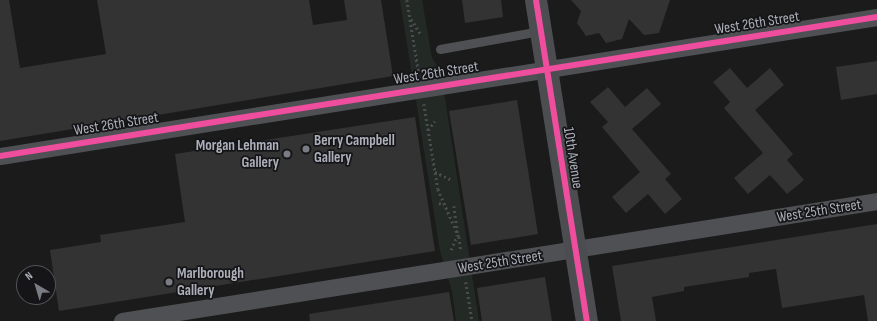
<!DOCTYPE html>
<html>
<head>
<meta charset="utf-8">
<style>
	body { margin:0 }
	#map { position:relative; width:877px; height:321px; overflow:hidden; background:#1b1b1b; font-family:"Sofia Sans Condensed",sans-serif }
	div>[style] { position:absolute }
	.green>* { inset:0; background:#232a25 }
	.building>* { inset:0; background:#333334 }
	.path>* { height:2.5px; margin-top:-1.25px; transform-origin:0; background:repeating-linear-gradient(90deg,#4b4c4f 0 2px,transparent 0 5px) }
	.service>* { height:9px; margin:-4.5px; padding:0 4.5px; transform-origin:4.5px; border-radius:4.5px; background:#4f5054 }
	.minor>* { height:17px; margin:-8.5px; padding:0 8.5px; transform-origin:8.5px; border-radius:8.5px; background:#4f5054 }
	.primary>* { height:22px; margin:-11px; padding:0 11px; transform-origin:11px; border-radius:11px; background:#4c4d50 }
	.cycleway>* { height:6px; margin:-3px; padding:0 3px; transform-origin:3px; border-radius:3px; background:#ef4d9e }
	.dots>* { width:11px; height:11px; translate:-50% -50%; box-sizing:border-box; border:2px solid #151517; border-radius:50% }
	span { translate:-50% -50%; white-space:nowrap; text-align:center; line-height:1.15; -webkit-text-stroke:3.5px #151517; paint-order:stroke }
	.street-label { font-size:15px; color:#adb0bb }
	.poi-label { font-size:15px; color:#adb0bb; font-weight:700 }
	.left { translate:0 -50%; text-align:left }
	.right { translate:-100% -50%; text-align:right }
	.north { position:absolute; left:16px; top:265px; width:40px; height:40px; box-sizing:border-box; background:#151517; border:1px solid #525359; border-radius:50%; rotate:322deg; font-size:11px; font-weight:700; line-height:16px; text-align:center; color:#adb0bb }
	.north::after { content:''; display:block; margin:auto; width:14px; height:18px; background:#7a7c83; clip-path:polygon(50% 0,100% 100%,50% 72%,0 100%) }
</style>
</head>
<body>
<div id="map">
	<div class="green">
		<div style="clip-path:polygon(400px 0,422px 0,432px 58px,441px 72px,479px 321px,456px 321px,452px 291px,440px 251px)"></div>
	</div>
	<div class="building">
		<div style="clip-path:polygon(0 0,9px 0,20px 68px,106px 54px,97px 0,309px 0,313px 25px,347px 20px,344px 0,381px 0,393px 76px,0 141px)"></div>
		<div style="clip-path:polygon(462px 0,501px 0,503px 17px,465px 23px)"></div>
		<div style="clip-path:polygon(571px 0,670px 0,659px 33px,644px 35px,629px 19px,622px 39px,606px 43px,599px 33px,586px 36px,577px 23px,581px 11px)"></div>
		<div style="clip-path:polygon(877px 61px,877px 94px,841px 100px,836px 67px)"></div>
		<div style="clip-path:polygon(730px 68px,747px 88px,770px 68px,784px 85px,755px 110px,793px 154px,787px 160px,804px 180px,787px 194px,770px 175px,748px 194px,734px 178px,763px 153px,724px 108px,730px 102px,713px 82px)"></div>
		<div style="clip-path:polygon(608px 87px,625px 107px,647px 88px,661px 104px,632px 129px,671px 174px,665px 179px,682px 199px,665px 214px,648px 194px,626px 213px,612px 197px,640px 172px,602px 127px,608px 122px,590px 102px)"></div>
		<div style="clip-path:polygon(517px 100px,538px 234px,471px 245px,449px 111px)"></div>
		<div style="clip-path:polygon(415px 117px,435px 251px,59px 311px,50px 250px,101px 242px,100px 235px,185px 222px,175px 154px)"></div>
		<div style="clip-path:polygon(877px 224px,877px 321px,868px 321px,864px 295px,782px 308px,776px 269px,749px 273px,749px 277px,684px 287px,684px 291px,652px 297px,656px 321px,621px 321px,612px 266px)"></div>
		<div style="clip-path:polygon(545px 277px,552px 321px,482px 321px,477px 288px)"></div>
		<div style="clip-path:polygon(449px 292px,454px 321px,310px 321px,309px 314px)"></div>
	</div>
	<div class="path">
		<div style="left:407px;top:0;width:75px;rotate:80.8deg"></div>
		<div style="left:411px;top:19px;width:17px;rotate:57deg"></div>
		<div style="left:424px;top:104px;width:86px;rotate:80.6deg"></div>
		<div style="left:438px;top:189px;width:52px;rotate:66.4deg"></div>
		<div style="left:459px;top:237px;width:14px;rotate:82deg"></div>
		<div style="left:428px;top:130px;width:11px;rotate:-52deg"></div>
		<div style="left:435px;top:172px;width:17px;rotate:25deg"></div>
		<div style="left:439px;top:203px;width:5px;rotate:22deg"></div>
		<div style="left:454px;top:206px;width:27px;rotate:82deg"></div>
		<div style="left:451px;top:250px;width:16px;rotate:-68deg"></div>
		<div style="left:466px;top:282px;width:39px;rotate:81deg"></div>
	</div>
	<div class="service">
		<div style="left:440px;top:49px;width:102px;rotate:-10.2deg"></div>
	</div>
	<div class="minor">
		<div style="left:0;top:156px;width:888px;rotate:-9.01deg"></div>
		<div style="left:122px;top:321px;width:764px;rotate:-9.03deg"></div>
	</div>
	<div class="primary">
		<div style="left:536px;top:0;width:325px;rotate:81deg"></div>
	</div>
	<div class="cycleway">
		<div style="left:536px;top:0;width:325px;rotate:81deg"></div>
		<div style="left:0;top:156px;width:888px;rotate:-9.01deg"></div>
	</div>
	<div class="dots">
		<div style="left:306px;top:149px;background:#7a7c83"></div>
		<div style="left:287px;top:154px;background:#7a7c83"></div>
		<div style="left:169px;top:282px;background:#7a7c83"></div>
	</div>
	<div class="street-label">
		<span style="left:757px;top:23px;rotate:-9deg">West 26th Street</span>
		<span style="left:436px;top:73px;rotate:-9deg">West 26th Street</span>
		<span style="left:116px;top:124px;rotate:-9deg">West 26th Street</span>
		<span style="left:573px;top:158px;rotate:81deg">10th Avenue</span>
		<span style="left:819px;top:211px;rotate:-9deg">West 25th Street</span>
		<span style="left:500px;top:262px;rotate:-9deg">West 25th Street</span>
	</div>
	<div class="poi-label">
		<span class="left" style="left:314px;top:149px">Berry Campbell<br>Gallery</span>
		<span class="right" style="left:279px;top:154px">Morgan Lehman<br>Gallery</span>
		<span class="left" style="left:177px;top:282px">Marlborough<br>Gallery</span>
	</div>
	<div class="north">N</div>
</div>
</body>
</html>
